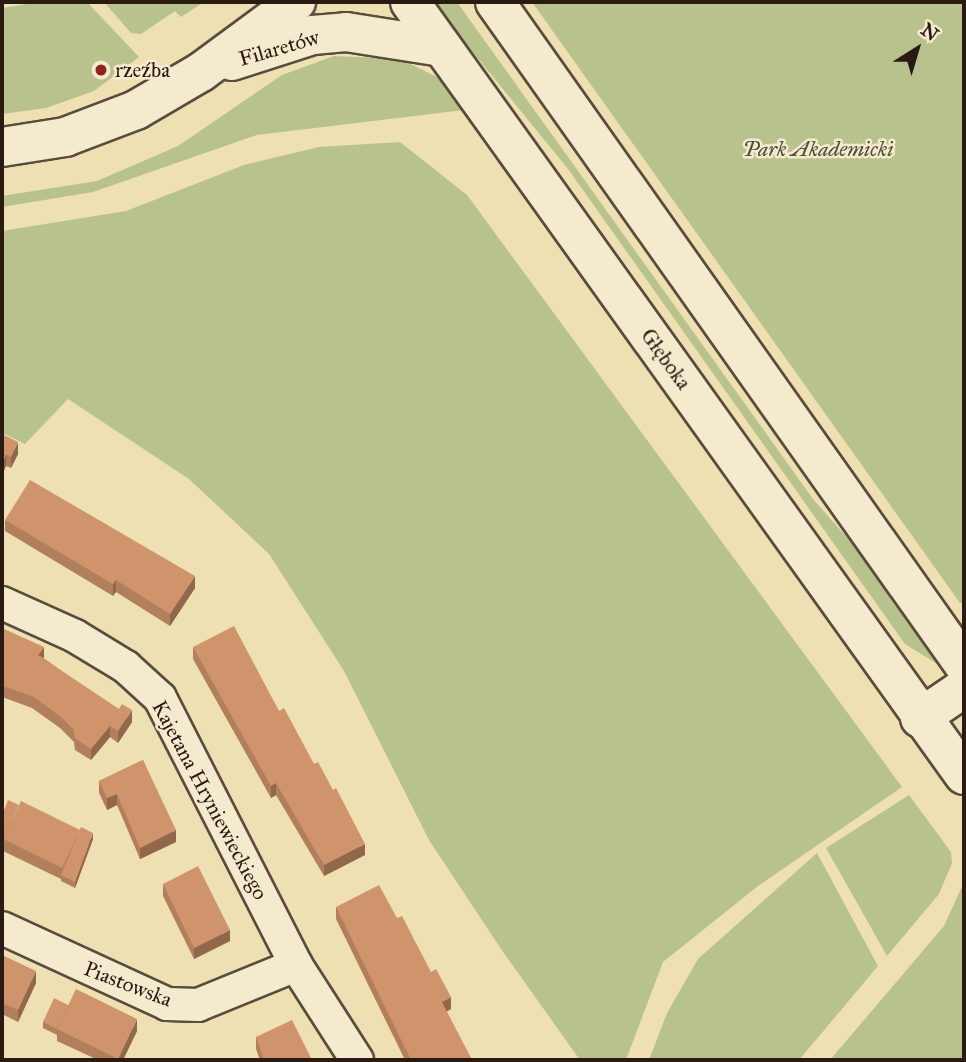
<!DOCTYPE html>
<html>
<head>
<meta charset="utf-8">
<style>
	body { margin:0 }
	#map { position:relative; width:966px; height:1062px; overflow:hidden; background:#eee0b3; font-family:"IM FELL Great Primer",serif }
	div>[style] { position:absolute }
	.green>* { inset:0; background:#b8c28d }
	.roads { filter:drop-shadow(2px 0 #5a4c3c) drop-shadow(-2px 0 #5a4c3c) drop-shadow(0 2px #5a4c3c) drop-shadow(0 -2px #5a4c3c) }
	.street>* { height:32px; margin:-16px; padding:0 16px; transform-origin:16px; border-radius:16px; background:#f4ebce }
	.secondary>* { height:38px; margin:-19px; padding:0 19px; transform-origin:19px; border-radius:19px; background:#f4ebce }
	.wall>* { inset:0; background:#b27f5c }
	.shaded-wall>* { inset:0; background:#91684b }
	.building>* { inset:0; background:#cf946b }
	.dots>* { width:19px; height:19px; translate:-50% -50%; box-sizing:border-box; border:4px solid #f4ebce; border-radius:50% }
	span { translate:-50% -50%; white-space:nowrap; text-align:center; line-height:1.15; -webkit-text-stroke:5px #f4ebce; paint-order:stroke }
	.street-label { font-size:21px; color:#291b14 }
	.poi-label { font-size:21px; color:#291b14 }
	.left { translate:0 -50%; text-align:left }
	.park-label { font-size:21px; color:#544d38; font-style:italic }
	.frame { position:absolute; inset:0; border:4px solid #291b14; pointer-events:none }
	.north { position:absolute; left:882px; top:14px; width:70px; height:70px; -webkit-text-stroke:5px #f4ebce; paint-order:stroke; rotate:37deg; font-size:19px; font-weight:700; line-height:28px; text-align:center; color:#291b14 }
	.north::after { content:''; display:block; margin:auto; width:24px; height:32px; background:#291b14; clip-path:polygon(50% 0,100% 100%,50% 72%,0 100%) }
</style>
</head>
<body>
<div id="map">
	<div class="green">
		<div style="clip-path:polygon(40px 2px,87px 2px,139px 57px,94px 91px,46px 108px,2px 114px,2px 8px)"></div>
		<div style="clip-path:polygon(104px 2px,200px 2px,201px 4px,181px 17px,175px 11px,141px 34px,131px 33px)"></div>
		<div style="clip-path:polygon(432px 2px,457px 2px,813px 499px,871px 565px,925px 637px,939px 665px,905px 644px,568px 169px)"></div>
		<div style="clip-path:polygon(532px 2px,964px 2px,964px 604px,960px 603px)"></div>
		<div style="clip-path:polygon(334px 56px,400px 59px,439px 78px,464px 110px,257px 135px,93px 192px,2px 207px,2px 196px,97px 181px,178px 146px,282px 75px)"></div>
		<div style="clip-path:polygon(400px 142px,467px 195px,902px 787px,758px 886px,663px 962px,626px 1060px,580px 1060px,501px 949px,429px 840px,344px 671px,269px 554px,189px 479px,68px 399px,25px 444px,2px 433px,2px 231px,126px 211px,244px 165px,319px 147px)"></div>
		<div style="clip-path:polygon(909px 795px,951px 852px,952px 863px,939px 894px,887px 956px,826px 848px)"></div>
		<div style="clip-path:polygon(817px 853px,878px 966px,799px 1060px,649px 1060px,667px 1013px,698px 959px)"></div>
		<div style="clip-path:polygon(964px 882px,964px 1060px,830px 1060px,944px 926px)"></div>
	</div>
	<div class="roads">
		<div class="street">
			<div style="left:2px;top:603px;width:80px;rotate:24.3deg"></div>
			<div style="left:75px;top:636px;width:60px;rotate:31.3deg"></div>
			<div style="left:126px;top:667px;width:46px;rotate:42.4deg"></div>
			<div style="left:160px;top:698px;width:300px;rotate:63deg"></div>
			<div style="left:296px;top:965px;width:113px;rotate:57.3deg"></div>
			<div style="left:2px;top:928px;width:182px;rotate:24.7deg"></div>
			<div style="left:167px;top:1004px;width:31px;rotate:2deg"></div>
			<div style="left:198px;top:1005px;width:106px;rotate:-22.2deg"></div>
		</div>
		<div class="secondary">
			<div style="left:410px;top:2px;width:951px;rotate:54.37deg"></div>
			<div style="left:495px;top:2px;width:812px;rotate:54.72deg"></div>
			<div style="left:232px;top:61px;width:85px;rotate:-17.8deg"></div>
			<div style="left:313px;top:35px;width:33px;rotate:-5deg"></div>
			<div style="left:346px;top:32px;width:97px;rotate:8.9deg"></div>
			<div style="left:2px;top:147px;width:64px;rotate:-9deg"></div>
			<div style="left:65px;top:137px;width:76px;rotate:-20.8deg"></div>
			<div style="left:136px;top:110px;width:75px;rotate:-30.3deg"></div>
			<div style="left:201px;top:72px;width:118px;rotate:-36.4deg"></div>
			<div style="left:920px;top:718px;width:53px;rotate:-34.3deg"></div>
		</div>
	</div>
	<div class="wall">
		<div style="clip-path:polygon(2px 434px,18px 454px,11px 468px,6px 466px)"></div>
		<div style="clip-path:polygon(5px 520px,195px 588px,170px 626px,116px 592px,113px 596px,5px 531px)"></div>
		<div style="clip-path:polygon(2px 628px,132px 722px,118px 743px,110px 737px,91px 760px,75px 750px,74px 742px,60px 728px,32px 708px,2px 697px)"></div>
		<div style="clip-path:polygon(193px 647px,279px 711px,314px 764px,365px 855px,324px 876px,276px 795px,271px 798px,193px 659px)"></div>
		<div style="clip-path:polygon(143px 760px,176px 842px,140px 859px,117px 805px,107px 810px,99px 793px,99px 781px)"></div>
		<div style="clip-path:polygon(2px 816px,93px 839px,75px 888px,61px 881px,61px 879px,3px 851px)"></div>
		<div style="clip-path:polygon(163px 884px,230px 941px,194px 959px,163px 896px)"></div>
		<div style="clip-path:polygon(336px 907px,397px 918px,451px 1009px,446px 1012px,472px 1060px,405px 1060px,336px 919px)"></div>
		<div style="clip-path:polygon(2px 955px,36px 983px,18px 1022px,2px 1014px)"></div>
		<div style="clip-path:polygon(68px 1005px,137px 1031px,123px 1060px,98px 1060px,57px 1041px,57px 1035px,43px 1028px,43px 1022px)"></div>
		<div style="clip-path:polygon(256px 1037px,312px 1060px,260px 1060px,256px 1049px)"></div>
	</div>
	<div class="shaded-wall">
		<div style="clip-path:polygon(18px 442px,18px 454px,11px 468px,11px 457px)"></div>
		<div style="clip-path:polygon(6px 454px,6px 466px,2px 476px,2px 464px)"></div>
		<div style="clip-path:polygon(195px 576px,195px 588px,170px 626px,170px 614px)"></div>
		<div style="clip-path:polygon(116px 580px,116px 592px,113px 596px,113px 584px)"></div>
		<div style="clip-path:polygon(44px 647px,44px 658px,38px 655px)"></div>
		<div style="clip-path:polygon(132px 710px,132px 722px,118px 743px,118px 731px)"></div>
		<div style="clip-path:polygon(110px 726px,110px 737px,91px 760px,91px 749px)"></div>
		<div style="clip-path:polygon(276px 783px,276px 795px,271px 798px,271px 786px)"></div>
		<div style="clip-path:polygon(117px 794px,117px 805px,107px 810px,107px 798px)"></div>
		<div style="clip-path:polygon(176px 830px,176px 842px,140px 859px,140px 848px)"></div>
		<div style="clip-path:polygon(93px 833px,93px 839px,75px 888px,75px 882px)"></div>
		<div style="clip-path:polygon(365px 844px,365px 855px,324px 876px,324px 865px)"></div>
		<div style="clip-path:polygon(230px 930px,230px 941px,194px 959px,194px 948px)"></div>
		<div style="clip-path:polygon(36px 971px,36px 983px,18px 1022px,18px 1010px)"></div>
		<div style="clip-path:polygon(451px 997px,451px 1009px,442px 1014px,442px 1002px)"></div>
		<div style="clip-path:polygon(137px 1019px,137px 1031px,123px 1060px,118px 1060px)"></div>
	</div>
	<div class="building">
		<div style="clip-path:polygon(2px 434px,18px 442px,11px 457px,6px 454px,2px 464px)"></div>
		<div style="clip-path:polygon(30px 480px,195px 576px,170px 614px,116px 580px,113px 584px,5px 520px)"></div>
		<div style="clip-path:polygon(234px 626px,279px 711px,284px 708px,314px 764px,318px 762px,333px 790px,336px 788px,365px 844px,324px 865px,276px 783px,271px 786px,193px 647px)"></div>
		<div style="clip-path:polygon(2px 628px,44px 647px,38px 655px,119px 709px,122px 704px,132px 710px,118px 731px,110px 726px,91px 749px,75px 738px,74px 730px,60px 716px,32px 696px,2px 686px)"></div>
		<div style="clip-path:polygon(143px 760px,176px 830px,140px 848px,117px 794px,107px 798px,99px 781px)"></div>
		<div style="clip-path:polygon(8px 800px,19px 805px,3px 839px,3px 843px,2px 816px)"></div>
		<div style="clip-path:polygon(21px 801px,80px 830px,62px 868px,3px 839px)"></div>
		<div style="clip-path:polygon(81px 827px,93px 833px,75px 882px,61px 875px)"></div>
		<div style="clip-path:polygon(198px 866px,230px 930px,194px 948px,163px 884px)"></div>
		<div style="clip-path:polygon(379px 885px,397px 918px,402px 916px,431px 972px,436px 969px,451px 997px,442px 1002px,472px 1060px,411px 1060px,336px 907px)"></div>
		<div style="clip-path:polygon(2px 955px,36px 971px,18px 1010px,2px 1003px)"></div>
		<div style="clip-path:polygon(76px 989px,137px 1019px,118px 1059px,57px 1029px)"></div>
		<div style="clip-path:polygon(54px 998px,68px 1005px,57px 1029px,43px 1022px)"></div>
		<div style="clip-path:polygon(292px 1020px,312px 1060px,264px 1060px,256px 1037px)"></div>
	</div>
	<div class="dots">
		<div style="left:101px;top:70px;background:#8f2418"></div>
	</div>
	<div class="street-label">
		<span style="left:279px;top:48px;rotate:-16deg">Filaretów</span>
		<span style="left:666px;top:359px;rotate:54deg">Głęboka</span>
		<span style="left:210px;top:800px;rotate:62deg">Kajetana Hryniewieckiego</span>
		<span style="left:128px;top:984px;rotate:21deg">Piastowska</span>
	</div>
	<div class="poi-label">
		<span class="left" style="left:115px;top:70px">rzeźba</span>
	</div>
	<div class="park-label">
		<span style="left:818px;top:149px">Park Akademicki</span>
	</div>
	<div class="frame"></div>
	<div class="north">N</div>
</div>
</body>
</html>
